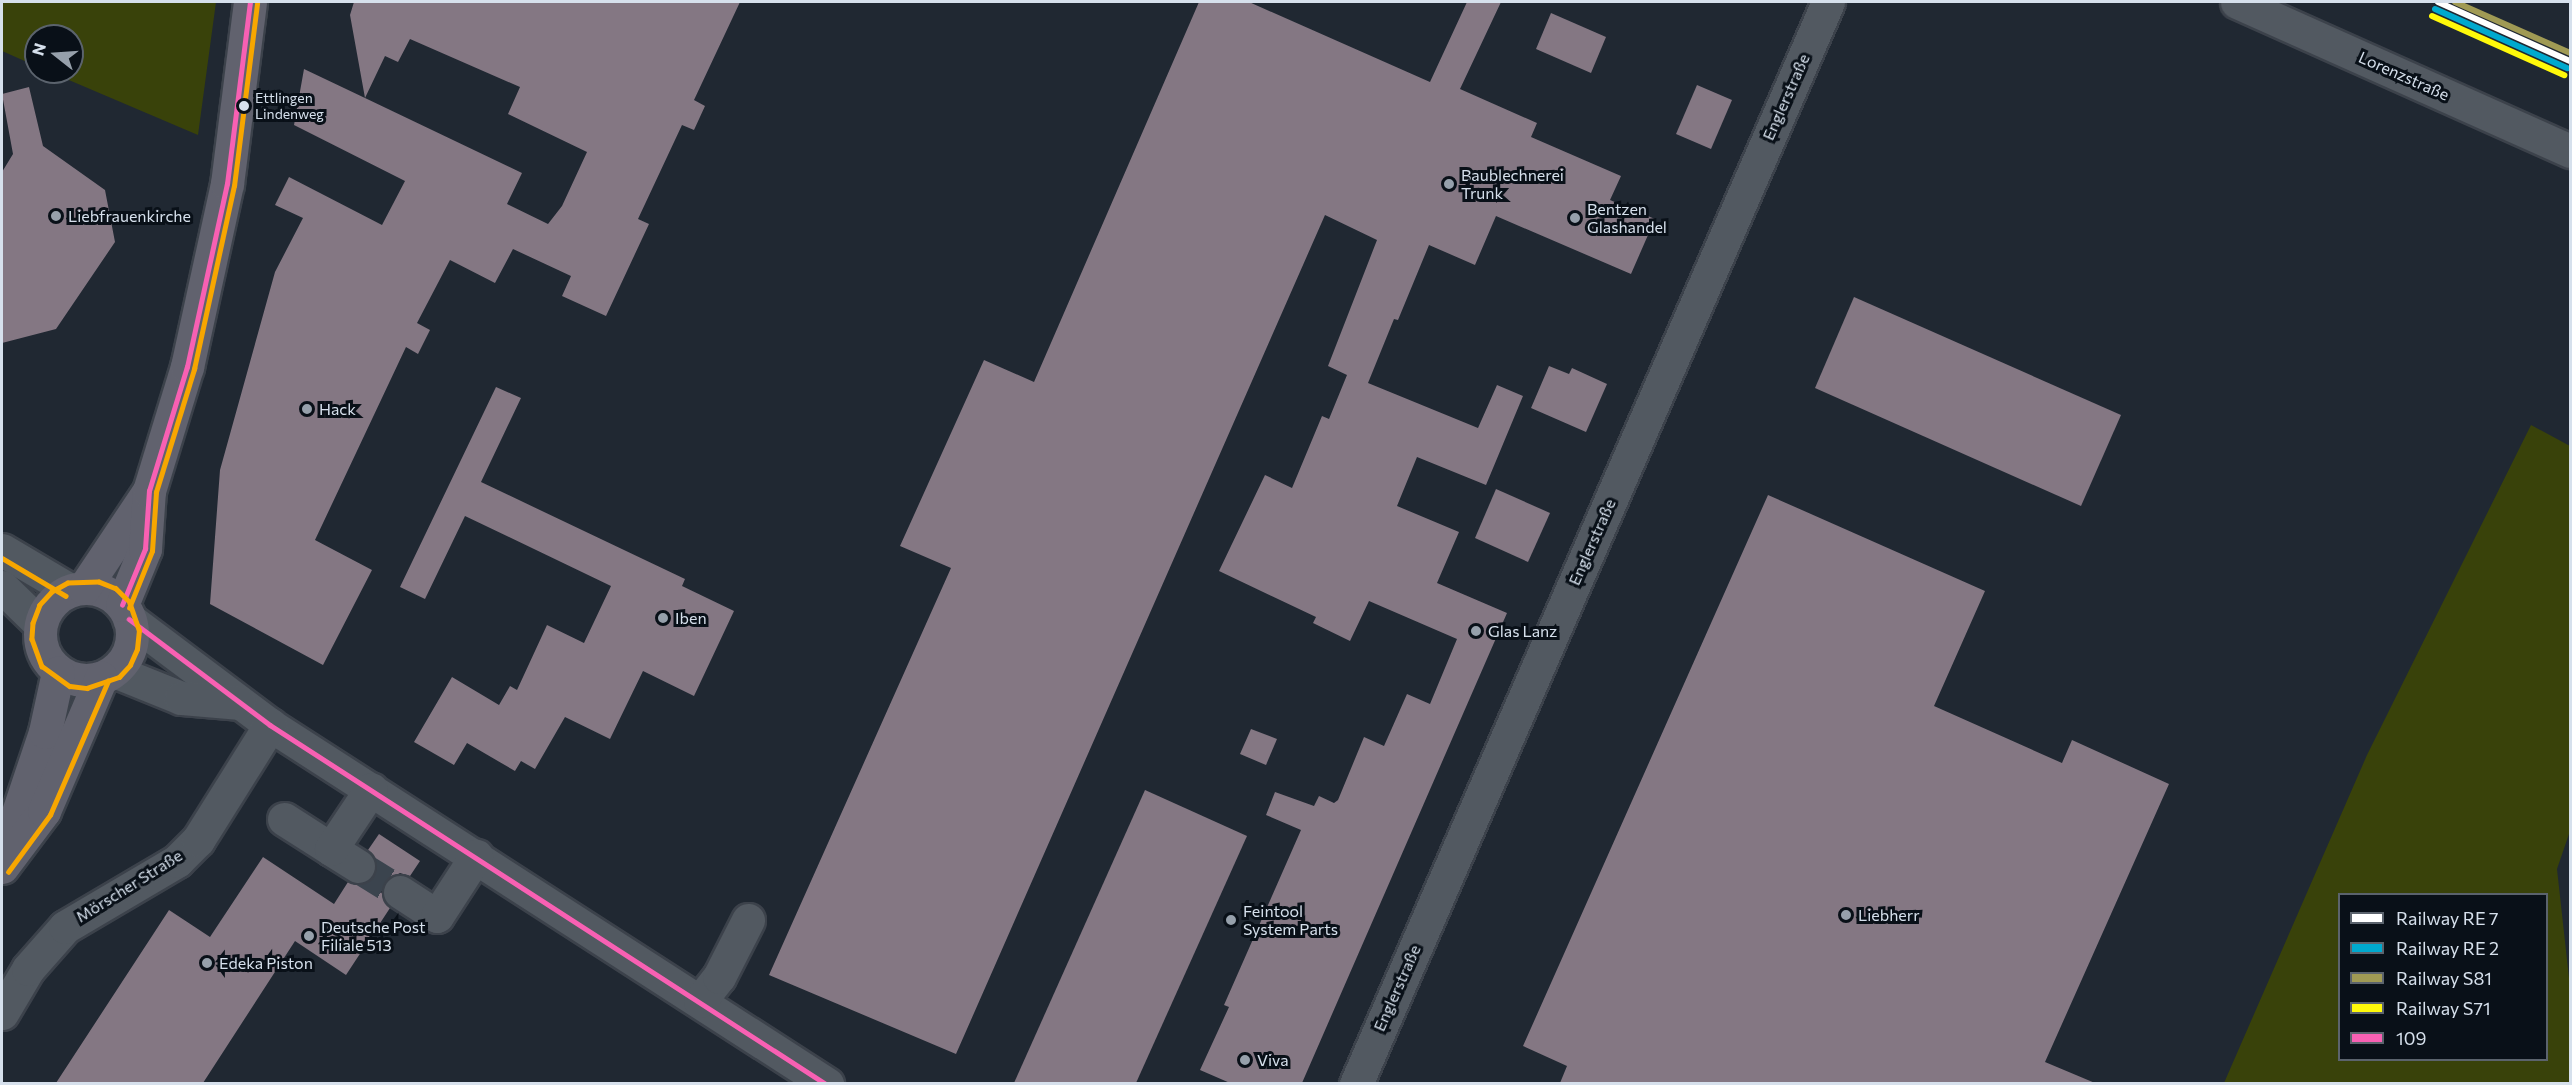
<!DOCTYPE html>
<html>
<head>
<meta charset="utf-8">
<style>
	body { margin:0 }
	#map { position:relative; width:2572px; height:1085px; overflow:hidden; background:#202832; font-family:Commissioner,sans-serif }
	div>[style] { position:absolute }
	.green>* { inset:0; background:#39420a }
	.building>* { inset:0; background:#847783 }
	.minor-tunnel>* { height:33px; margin-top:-16.5px; transform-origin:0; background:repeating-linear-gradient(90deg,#3b444e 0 33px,transparent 0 49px) }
	.roads { filter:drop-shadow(2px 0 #3c424b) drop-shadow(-2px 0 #3c424b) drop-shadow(0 2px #3c424b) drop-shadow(0 -2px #3c424b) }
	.minor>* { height:33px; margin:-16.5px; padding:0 16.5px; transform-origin:16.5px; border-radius:16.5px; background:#525961 }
	.major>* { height:33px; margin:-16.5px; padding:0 16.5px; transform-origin:16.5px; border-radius:16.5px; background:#61626e }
	.major>.ring { margin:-16.5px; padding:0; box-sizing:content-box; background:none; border:33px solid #61626e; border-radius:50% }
	.bus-1>* { height:4.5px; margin:-2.25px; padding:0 2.25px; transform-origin:2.25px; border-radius:2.25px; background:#f860b3 }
	.bus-2>* { height:4.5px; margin:-2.25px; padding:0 2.25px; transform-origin:2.25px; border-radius:2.25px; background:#f7a600 }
	.rail-1>* { height:6px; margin:-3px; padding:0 3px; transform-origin:3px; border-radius:3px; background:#fff }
	.rail-2>* { height:6px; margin:-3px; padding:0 3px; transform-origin:3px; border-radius:3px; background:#00a9ce }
	.rail-3>* { height:6px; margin:-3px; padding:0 3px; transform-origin:3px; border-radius:3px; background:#a09a54 }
	.rail-4>* { height:6px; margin:-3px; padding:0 3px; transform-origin:3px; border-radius:3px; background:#fff90a }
	.dots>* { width:16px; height:16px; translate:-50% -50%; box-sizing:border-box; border:3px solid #091018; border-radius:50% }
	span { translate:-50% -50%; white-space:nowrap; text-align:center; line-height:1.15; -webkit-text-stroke:6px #091018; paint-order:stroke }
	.bus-label { font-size:14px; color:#d6e0ec }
	.left { translate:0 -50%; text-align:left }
	.street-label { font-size:16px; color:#d6e0ec }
	.poi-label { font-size:16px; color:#d6e0ec }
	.frame { position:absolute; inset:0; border:3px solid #d6e0ec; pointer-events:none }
	.legend { position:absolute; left:2338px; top:893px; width:210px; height:168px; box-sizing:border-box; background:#091018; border:2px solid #5b636d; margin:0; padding:8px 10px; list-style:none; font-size:18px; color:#d6e0ec }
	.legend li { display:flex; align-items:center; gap:12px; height:30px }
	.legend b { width:30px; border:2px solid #5b636d }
	.north { position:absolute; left:24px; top:24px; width:60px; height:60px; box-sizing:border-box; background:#091018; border:2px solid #5b636d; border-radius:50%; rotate:287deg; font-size:16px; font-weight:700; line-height:24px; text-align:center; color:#d6e0ec }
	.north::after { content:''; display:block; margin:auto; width:21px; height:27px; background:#96a0ab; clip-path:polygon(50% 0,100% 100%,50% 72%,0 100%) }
</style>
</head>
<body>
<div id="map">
	<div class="green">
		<div style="clip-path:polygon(2px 2px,216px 2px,198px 135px,50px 72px,72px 72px,72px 36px,36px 36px,36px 66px,2px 51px)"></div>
		<div style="clip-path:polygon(evenodd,2531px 425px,2570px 446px,2570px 831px,2557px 869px,2570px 987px,2570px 1083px,2224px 1083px,2367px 755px,2531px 425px,2340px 894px,2546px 894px,2546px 1060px,2340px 1060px,2340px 894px)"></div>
	</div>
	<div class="building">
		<div style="clip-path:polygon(evenodd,354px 2px,740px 2px,694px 100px,705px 106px,694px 130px,682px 125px,638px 219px,649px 224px,606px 316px,562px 296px,571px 276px,513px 249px,495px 283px,450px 260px,417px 323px,430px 330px,418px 354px,406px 347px,315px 540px,372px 570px,323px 665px,210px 604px,220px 470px,275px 272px,303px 218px,275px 205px,289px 177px,382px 225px,405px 181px,294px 125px,304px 69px,365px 98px,350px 15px,354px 2px,410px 39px,520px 87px,508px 114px,587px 152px,562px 206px,548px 224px,507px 204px,522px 173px,365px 98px,385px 56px,398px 62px,410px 39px)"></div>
		<div style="clip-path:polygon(1199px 2px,1249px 2px,1430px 82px,1467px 2px,1501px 2px,1460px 89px,1537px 123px,1531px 137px,1621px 176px,1610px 200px,1655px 219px,1631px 274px,1496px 216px,1475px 265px,1429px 245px,1398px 320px,1394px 319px,1368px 383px,1478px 428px,1497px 385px,1523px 396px,1486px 485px,1417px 457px,1397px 506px,1459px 532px,1437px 583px,1507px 613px,1302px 1083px,1230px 1083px,1200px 1070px,1229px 1007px,1224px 1005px,1301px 830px,1266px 815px,1275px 792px,1314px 806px,1319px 796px,1334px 803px,1338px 800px,1364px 737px,1384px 746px,1407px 694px,1430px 704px,1457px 639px,1369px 601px,1350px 641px,1313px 623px,1316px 617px,1219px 571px,1265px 475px,1292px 488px,1322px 416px,1329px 419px,1347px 375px,1328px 366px,1377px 240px,1325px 215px,956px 1054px,769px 975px,951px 568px,900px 546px,984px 360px,1034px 382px)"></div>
		<div style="clip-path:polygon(1551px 13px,1606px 37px,1591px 73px,1536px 49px)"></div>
		<div style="clip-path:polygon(1697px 85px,1732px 100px,1711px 149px,1676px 134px)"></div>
		<div style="clip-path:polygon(29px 87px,43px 146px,105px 190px,115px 242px,56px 329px,2px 343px,2px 172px,13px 154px,2px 94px)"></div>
		<div style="clip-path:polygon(1854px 297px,2121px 415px,2081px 506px,1815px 388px)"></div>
		<div style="clip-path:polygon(1549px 366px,1569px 374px,1572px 368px,1607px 384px,1586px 432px,1531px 408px)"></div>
		<div style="clip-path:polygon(496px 387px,521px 398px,481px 482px,685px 579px,682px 586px,734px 611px,694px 696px,643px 671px,610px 739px,565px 717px,535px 769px,521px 761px,515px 771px,467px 743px,454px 765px,414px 742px,452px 677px,499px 705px,510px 686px,517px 690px,547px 625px,584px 643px,611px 586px,465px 516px,425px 599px,400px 587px)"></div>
		<div style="clip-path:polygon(1496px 489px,1550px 513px,1528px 562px,1475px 538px)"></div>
		<div style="clip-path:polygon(1768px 495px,1985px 591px,1934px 706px,2062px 763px,2072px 740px,2169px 784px,2045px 1062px,2095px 1083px,1560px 1083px,1567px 1066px,1523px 1046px)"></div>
		<div style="clip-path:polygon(1251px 729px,1277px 739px,1266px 765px,1240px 754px)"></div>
		<div style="clip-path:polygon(1145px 790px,1247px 836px,1136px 1083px,1014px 1083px)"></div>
		<div style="clip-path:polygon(379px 834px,420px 861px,410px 876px,400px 873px,385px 881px,381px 892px,390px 908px,346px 975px,295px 941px,203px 1083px,56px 1083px,169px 910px,210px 937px,263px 857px,334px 904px,348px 882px,358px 885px,373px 876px,377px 866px,368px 850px)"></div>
	</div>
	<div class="minor-tunnel">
		<div style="left:358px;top:866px;width:49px;rotate:31.8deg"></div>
	</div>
	<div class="roads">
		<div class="minor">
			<div style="left:2237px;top:2px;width:365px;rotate:24.1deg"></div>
			<div style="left:2px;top:550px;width:79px;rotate:30.5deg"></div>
			<div style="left:2px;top:587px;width:53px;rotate:44.2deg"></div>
			<div style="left:129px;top:619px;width:176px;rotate:36.9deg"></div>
			<div style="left:270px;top:725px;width:663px;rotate:32.8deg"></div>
			<div style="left:114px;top:671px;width:72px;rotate:21.9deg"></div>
			<div style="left:181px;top:698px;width:58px;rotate:4.9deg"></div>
			<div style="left:284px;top:819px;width:56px;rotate:32.6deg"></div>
			<div style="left:358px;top:866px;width:32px;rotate:-148deg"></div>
			<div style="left:331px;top:849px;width:72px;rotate:-56.3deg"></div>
			<div style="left:400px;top:892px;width:44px;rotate:33deg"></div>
			<div style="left:437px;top:916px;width:72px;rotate:-57deg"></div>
			<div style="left:700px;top:1001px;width:31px;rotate:-52deg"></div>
			<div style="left:719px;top:977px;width:64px;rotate:-63deg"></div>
			<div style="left:2px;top:1013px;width:51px;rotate:-59.4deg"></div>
			<div style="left:28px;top:969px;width:56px;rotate:-48.6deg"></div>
			<div style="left:65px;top:927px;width:130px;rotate:-30.5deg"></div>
			<div style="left:177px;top:861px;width:30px;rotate:-45deg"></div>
			<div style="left:198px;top:840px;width:136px;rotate:-57.9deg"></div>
			<div style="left:1356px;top:1084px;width:1180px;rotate:-66.43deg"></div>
		</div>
		<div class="major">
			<div class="ring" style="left:40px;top:588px;width:59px;height:59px"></div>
			<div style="left:84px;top:588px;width:117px;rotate:-56.2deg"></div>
			<div style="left:122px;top:605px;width:61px;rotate:-67.7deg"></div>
			<div style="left:145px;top:549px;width:58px;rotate:-86.1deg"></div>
			<div style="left:149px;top:491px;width:130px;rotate:-73deg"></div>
			<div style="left:187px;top:367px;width:187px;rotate:-77.7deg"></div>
			<div style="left:227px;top:184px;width:183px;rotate:-82.8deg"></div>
			<div style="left:7px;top:845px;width:119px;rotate:-71.4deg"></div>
			<div style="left:45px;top:732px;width:61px;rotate:-77.8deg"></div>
			<div style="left:2px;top:867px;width:70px;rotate:-53.1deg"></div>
			<div style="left:44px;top:811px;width:145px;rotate:-66.8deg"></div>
		</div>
	</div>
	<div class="bus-1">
		<div style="left:122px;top:605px;width:61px;rotate:-67.7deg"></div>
		<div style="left:145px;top:549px;width:58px;rotate:-86.1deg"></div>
		<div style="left:149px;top:491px;width:130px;rotate:-73deg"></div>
		<div style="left:187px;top:367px;width:187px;rotate:-77.7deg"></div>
		<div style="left:227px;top:184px;width:183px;rotate:-82.8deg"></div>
		<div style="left:129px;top:619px;width:176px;rotate:36.9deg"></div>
		<div style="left:270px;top:725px;width:662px;rotate:32.85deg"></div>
	</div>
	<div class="bus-2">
		<div style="left:2px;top:558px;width:74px;rotate:30.7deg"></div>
		<div style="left:127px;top:600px;width:16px;rotate:-135deg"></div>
		<div style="left:116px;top:589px;width:18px;rotate:-158deg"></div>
		<div style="left:99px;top:582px;width:31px;rotate:178deg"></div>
		<div style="left:68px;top:583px;width:18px;rotate:151deg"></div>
		<div style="left:52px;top:592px;width:18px;rotate:133deg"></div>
		<div style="left:40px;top:605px;width:19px;rotate:111deg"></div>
		<div style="left:33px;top:623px;width:16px;rotate:94deg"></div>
		<div style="left:32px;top:639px;width:29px;rotate:70deg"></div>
		<div style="left:42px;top:666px;width:34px;rotate:36deg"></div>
		<div style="left:70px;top:686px;width:17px;rotate:7deg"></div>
		<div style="left:87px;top:688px;width:34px;rotate:-19deg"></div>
		<div style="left:119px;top:677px;width:16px;rotate:-47deg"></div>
		<div style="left:130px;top:665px;width:17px;rotate:-66deg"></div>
		<div style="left:137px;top:649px;width:18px;rotate:-84deg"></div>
		<div style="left:139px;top:631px;width:31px;rotate:-109deg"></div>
		<div style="left:129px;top:608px;width:61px;rotate:-68deg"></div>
		<div style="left:152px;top:551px;width:59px;rotate:-86.1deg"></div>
		<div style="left:156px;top:492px;width:129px;rotate:-72.8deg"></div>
		<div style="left:194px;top:369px;width:187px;rotate:-77.7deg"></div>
		<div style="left:234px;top:186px;width:184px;rotate:-82.8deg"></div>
		<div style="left:8px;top:872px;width:71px;rotate:-53.6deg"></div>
		<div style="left:50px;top:815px;width:146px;rotate:-66.6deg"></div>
	</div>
	<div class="rail-1">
		<div style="left:2438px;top:2px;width:145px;rotate:24.1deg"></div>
	</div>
	<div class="rail-2">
		<div style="left:2435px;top:9px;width:145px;rotate:24.1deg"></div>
	</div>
	<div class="rail-3">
		<div style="left:2455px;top:2px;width:126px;rotate:23.9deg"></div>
	</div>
	<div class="rail-4">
		<div style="left:2432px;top:16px;width:145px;rotate:24.1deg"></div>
	</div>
	<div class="dots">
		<div style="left:244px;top:106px;background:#d6e0ec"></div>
		<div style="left:1449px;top:184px;background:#96a0ab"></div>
		<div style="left:56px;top:216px;background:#96a0ab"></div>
		<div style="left:1575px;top:218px;background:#96a0ab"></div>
		<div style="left:307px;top:409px;background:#96a0ab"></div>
		<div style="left:663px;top:618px;background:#96a0ab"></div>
		<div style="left:1476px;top:631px;background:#96a0ab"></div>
		<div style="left:1846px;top:915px;background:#96a0ab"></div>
		<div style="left:1231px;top:920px;background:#96a0ab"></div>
		<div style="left:309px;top:936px;background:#96a0ab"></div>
		<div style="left:207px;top:963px;background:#96a0ab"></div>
		<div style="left:1245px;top:1060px;background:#96a0ab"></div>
	</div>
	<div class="bus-label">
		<span class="left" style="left:255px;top:106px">Ettlingen<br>Lindenweg</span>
	</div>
	<div class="street-label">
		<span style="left:2404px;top:76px;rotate:24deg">Lorenzstraße</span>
		<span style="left:1786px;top:97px;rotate:-66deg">Englerstraße</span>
		<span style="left:1592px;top:542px;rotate:-66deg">Englerstraße</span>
		<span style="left:129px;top:886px;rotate:-32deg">Mörscher Straße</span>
		<span style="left:1397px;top:988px;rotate:-66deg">Englerstraße</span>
	</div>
	<div class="poi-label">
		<span class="left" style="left:1461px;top:184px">Baublechnerei<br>Trunk</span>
		<span class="left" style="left:1587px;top:218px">Bentzen<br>Glashandel</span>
		<span class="left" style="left:68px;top:216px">Liebfrauenkirche</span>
		<span class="left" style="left:319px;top:409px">Hack</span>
		<span class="left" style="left:675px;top:618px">Iben</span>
		<span class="left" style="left:1488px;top:631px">Glas Lanz</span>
		<span class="left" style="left:1243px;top:920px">Feintool<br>System Parts</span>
		<span class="left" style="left:1858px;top:915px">Liebherr</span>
		<span class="left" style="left:321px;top:936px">Deutsche Post<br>Filiale 513</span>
		<span class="left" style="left:219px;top:963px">Edeka Piston</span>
		<span class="left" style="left:1257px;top:1060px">Viva</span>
	</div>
	<div class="frame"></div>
	<ul class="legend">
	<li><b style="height:8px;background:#fff"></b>Railway RE 7</li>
	<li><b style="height:8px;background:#00a9ce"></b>Railway RE 2</li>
	<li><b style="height:8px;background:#a09a54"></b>Railway S81</li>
	<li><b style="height:8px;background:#fff90a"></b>Railway S71</li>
	<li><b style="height:8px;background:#f860b3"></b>109</li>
	</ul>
	<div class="north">N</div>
</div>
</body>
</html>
